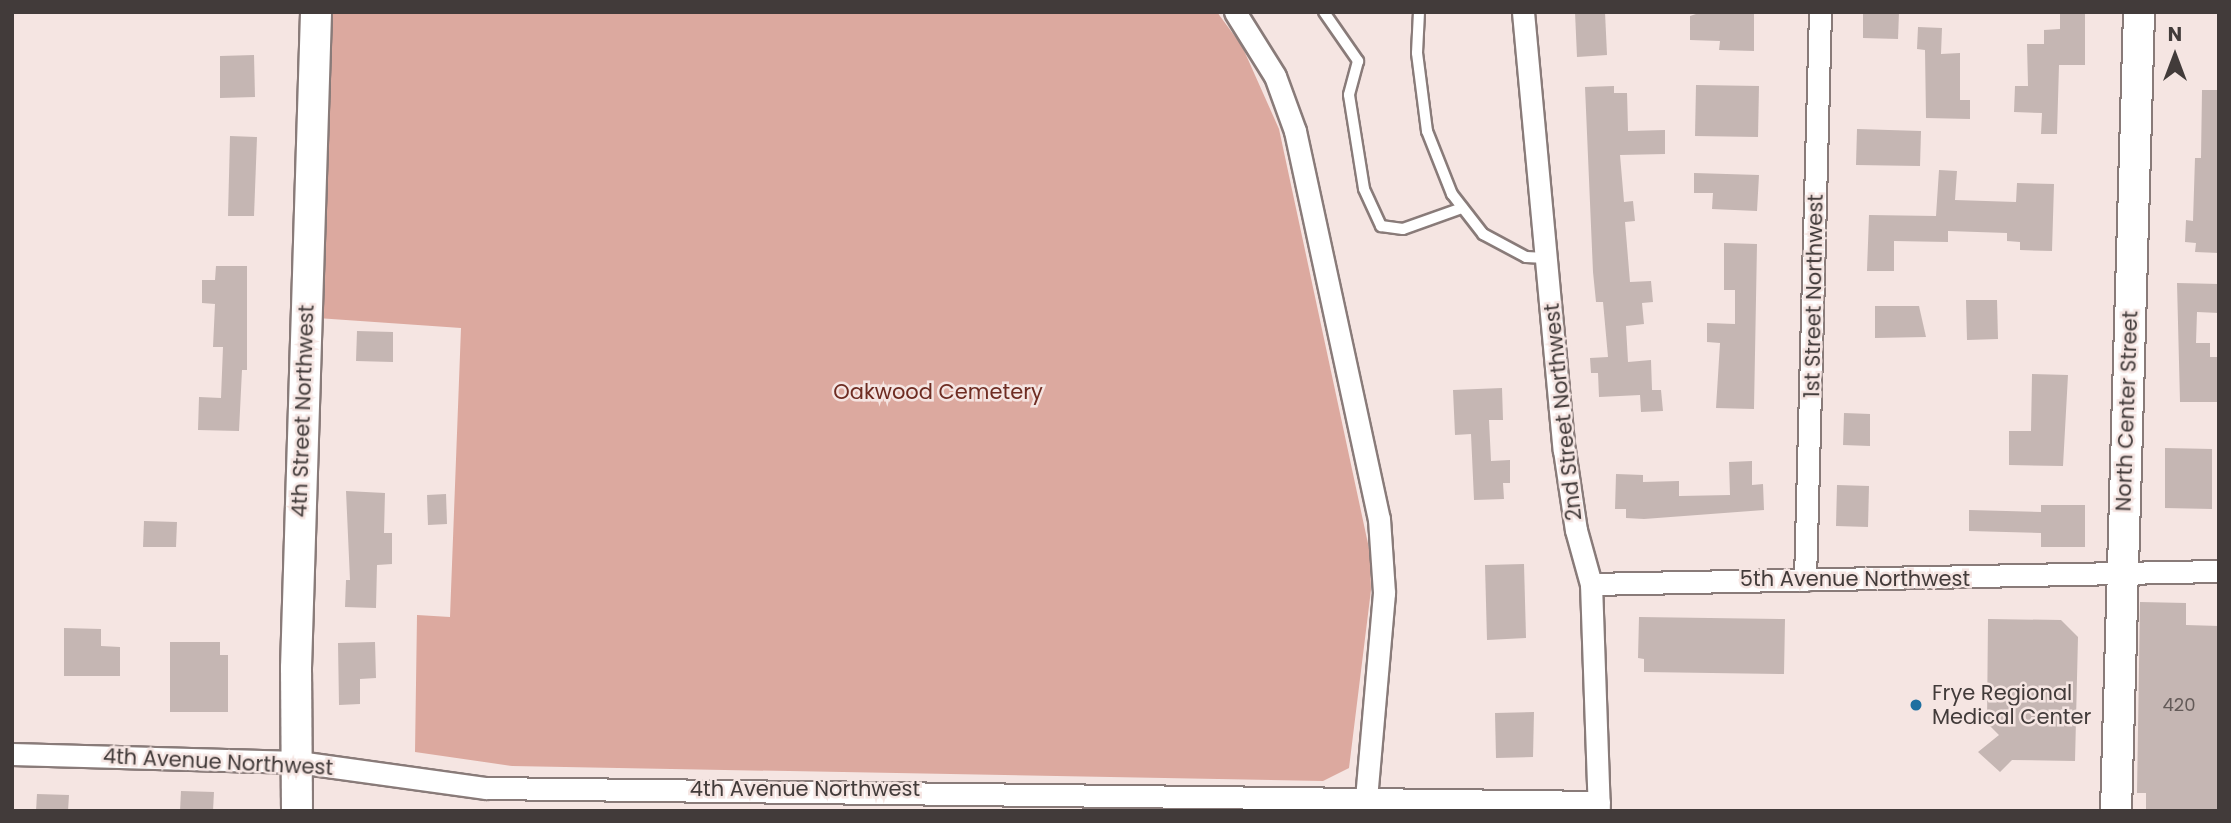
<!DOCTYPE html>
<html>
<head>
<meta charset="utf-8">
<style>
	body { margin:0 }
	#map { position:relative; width:2231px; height:823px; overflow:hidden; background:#f5e5e2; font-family:Poppins,sans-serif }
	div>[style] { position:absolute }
	.green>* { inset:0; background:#dca99f }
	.building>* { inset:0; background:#c5b6b3 }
	.roads { filter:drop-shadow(2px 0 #897b79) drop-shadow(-2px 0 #897b79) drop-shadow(0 2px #897b79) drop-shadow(0 -2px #897b79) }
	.lane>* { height:10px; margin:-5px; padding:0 5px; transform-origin:5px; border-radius:5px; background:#fff }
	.street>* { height:21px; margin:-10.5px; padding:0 10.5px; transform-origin:10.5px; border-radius:10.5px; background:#fff }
	.secondary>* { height:30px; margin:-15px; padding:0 15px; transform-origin:15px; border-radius:15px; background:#fff }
	.dots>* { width:19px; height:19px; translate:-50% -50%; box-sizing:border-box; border:4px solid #f5e5e2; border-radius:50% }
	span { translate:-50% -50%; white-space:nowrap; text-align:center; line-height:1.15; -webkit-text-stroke:5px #f5e5e2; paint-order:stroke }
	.number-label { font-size:18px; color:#635a58 }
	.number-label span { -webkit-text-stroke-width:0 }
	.street-label { font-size:21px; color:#423b3a }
	.park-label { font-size:21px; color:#6e2c22 }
	.poi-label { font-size:21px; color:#423b3a }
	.left { translate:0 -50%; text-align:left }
	.frame { position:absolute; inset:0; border:14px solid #423b3a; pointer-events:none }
	.north { position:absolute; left:2140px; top:21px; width:70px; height:70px; -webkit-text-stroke:5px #f5e5e2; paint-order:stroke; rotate:0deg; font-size:19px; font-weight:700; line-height:28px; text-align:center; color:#423b3a }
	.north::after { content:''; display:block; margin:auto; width:24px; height:32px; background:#423b3a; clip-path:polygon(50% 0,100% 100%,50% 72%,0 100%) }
</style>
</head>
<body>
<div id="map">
	<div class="green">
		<div style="clip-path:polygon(326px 12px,1217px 12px,1242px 46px,1279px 129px,1370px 553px,1371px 590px,1349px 768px,1323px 781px,512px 766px,415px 752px,417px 615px,450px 617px,461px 328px,317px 318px,324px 237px)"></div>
	</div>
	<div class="building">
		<div style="clip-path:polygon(1575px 12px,1605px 12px,1607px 55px,1577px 57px)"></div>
		<div style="clip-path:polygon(1702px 12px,1754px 12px,1754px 51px,1719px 50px,1720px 41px,1690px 40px,1690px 16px)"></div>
		<div style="clip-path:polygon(1863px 12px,1899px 12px,1898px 39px,1863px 38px)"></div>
		<div style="clip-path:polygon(2085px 13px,2085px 65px,2059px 65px,2057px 134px,2041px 134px,2042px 113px,2014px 112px,2015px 86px,2028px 86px,2027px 44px,2044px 44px,2044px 30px,2060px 29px,2060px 14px)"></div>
		<div style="clip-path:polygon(1918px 27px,1942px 28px,1941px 54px,1960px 53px,1960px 100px,1970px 100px,1970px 119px,1926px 118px,1925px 50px,1917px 49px)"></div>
		<div style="clip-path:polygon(254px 55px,255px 97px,220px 98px,220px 56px)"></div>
		<div style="clip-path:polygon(1696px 85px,1759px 86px,1758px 137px,1695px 136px)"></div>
		<div style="clip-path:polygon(1614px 86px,1614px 93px,1627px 93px,1628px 131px,1665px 130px,1665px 154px,1620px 155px,1624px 202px,1633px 201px,1635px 221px,1625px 222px,1630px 282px,1651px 281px,1653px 302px,1642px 303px,1644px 324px,1626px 326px,1628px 362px,1651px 360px,1652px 390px,1661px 390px,1663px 411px,1641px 412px,1640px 395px,1599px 397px,1598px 373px,1591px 373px,1590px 358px,1608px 357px,1603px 302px,1596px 302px,1593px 272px,1585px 87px)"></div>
		<div style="clip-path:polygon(2202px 90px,2219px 90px,2219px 253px,2195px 252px,2196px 243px,2185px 242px,2186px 220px,2193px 221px,2195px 158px,2201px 158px)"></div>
		<div style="clip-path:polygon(1857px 129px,1921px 131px,1920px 166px,1856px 165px)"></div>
		<div style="clip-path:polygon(230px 136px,257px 137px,254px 216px,228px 216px)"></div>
		<div style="clip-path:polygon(1939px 170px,1957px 171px,1955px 200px,2016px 202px,2017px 183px,2054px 184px,2052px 251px,2020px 250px,2020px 242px,2007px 241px,2007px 233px,1948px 231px,1948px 242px,1894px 241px,1894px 271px,1867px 271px,1869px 215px,1936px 216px)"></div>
		<div style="clip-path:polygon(1694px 173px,1759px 175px,1757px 211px,1712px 209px,1713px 193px,1694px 193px)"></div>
		<div style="clip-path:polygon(1724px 243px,1757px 244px,1754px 409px,1716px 408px,1720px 343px,1707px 342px,1707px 323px,1735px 324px,1735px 290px,1724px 290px)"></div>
		<div style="clip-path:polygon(216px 266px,247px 266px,247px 370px,242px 370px,239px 431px,198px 430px,199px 397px,221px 398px,223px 347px,213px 347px,215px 304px,202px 303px,202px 280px,215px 280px)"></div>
		<div style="clip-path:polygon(2177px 283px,2219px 284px,2219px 313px,2197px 312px,2196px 343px,2210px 343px,2210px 357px,2219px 357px,2219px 402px,2180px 402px)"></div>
		<div style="clip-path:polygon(1966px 300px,1997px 300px,1998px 339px,1967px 340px)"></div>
		<div style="clip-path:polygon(1875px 306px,1919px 306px,1926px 337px,1875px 338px)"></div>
		<div style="clip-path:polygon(357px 331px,393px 332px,393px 362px,356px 361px)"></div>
		<div style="clip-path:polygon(2032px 374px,2068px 375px,2063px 466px,2009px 465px,2009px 431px,2031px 431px)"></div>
		<div style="clip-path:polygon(1502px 388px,1503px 420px,1489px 420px,1491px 461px,1510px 460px,1510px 483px,1503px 483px,1504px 499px,1474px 500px,1471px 434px,1455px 435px,1453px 390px)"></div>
		<div style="clip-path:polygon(1844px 413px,1870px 414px,1870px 446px,1843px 445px)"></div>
		<div style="clip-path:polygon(2165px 448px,2212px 449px,2212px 509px,2165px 508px)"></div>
		<div style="clip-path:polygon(1752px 461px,1752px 485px,1763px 484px,1764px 510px,1644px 519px,1626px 518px,1626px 509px,1615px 509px,1616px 474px,1643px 475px,1643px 482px,1679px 481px,1679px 496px,1730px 495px,1729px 462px)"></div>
		<div style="clip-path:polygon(1837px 485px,1869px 486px,1868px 527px,1836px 526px)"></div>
		<div style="clip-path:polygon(346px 491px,385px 493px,384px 533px,392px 533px,392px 564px,377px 565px,376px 608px,345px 607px,346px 580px,350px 580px)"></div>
		<div style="clip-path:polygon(446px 494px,447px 524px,428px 525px,427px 495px)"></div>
		<div style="clip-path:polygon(2041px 505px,2085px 505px,2085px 547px,2041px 547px,2041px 533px,1969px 531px,1969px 510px,2041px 512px)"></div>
		<div style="clip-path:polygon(144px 521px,177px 522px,176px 547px,143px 547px)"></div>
		<div style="clip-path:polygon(1524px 564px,1526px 638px,1487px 640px,1485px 565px)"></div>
		<div style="clip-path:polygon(2140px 602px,2186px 603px,2186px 625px,2219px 626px,2219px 811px,2146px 811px,2146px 793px,2137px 793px)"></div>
		<div style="clip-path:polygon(1639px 617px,1785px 619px,1784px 674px,1644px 672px,1644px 659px,1638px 658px)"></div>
		<div style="clip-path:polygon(1988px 619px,2061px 620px,2078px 637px,2075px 761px,2012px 760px,2000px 772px,1978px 752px,1999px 735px,1987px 723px)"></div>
		<div style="clip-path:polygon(64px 628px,101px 629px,101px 646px,120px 647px,120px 676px,64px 676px)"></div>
		<div style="clip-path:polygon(170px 642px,220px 642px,220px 655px,228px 655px,228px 712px,170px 712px)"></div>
		<div style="clip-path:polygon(375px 642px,376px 678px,360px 679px,360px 704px,339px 705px,338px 643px)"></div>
		<div style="clip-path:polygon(1534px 712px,1533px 757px,1496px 758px,1495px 713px)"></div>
		<div style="clip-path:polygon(181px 791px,214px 792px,213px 811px,180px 811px)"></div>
		<div style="clip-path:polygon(37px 794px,69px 795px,68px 811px,36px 811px)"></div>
	</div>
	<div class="roads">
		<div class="lane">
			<div style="left:1324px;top:12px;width:60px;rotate:55.2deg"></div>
			<div style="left:1358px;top:61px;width:35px;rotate:105deg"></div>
			<div style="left:1349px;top:95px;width:95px;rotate:80.9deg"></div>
			<div style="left:1364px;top:189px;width:41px;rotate:65.3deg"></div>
			<div style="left:1381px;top:226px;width:22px;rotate:8deg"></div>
			<div style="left:1403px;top:229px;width:63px;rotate:-19.6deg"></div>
			<div style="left:1419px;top:12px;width:41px;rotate:92.8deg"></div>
			<div style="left:1417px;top:53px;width:79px;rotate:82.7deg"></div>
			<div style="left:1427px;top:131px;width:68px;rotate:68.4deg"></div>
			<div style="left:1452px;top:194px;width:51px;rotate:52.2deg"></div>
			<div style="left:1483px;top:234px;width:49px;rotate:28.1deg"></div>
			<div style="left:1526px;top:257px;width:20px;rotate:3deg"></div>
		</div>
		<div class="street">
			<div style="left:1235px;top:12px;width:75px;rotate:58deg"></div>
			<div style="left:1275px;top:76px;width:59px;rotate:70deg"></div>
			<div style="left:1295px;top:131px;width:397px;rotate:77.8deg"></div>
			<div style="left:1379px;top:519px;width:74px;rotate:86.1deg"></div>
			<div style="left:1384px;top:593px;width:219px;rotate:95deg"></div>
			<div style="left:1523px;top:12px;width:440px;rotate:84.7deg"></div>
			<div style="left:1564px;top:450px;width:81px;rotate:81.5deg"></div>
			<div style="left:1576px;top:530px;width:56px;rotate:74.5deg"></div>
			<div style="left:1591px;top:584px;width:227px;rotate:88deg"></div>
			<div style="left:1805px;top:580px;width:568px;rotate:-88.49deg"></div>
			<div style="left:1591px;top:584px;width:628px;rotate:-1.19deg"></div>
			<div style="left:12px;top:754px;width:286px;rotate:1.6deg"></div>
			<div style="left:298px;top:762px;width:190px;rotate:7.9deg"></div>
			<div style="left:486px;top:788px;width:1113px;rotate:0.72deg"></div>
		</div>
		<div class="secondary">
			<div style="left:297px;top:811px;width:143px;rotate:-90.4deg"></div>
			<div style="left:296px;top:668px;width:656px;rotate:-88.25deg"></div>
			<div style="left:2116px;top:811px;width:799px;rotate:-88.35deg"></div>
		</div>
	</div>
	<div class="dots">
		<div style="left:1916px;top:705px;background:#1e6fa0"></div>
	</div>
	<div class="number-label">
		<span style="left:2179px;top:705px">420</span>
	</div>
	<div class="street-label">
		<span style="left:1814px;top:296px;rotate:-89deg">1st Street Northwest</span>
		<span style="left:303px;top:411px;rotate:-88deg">4th Street Northwest</span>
		<span style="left:2127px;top:411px;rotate:-88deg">North Center Street</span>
		<span style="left:1563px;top:412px;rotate:-96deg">2nd Street Northwest</span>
		<span style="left:1855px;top:579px">5th Avenue Northwest</span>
		<span style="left:218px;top:762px;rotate:3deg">4th Avenue Northwest</span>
		<span style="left:805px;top:789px">4th Avenue Northwest</span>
	</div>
	<div class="park-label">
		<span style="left:938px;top:392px">Oakwood Cemetery</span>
	</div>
	<div class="poi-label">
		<span class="left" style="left:1932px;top:705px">Frye Regional<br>Medical Center</span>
	</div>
	<div class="frame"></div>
	<div class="north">N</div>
</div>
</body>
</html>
